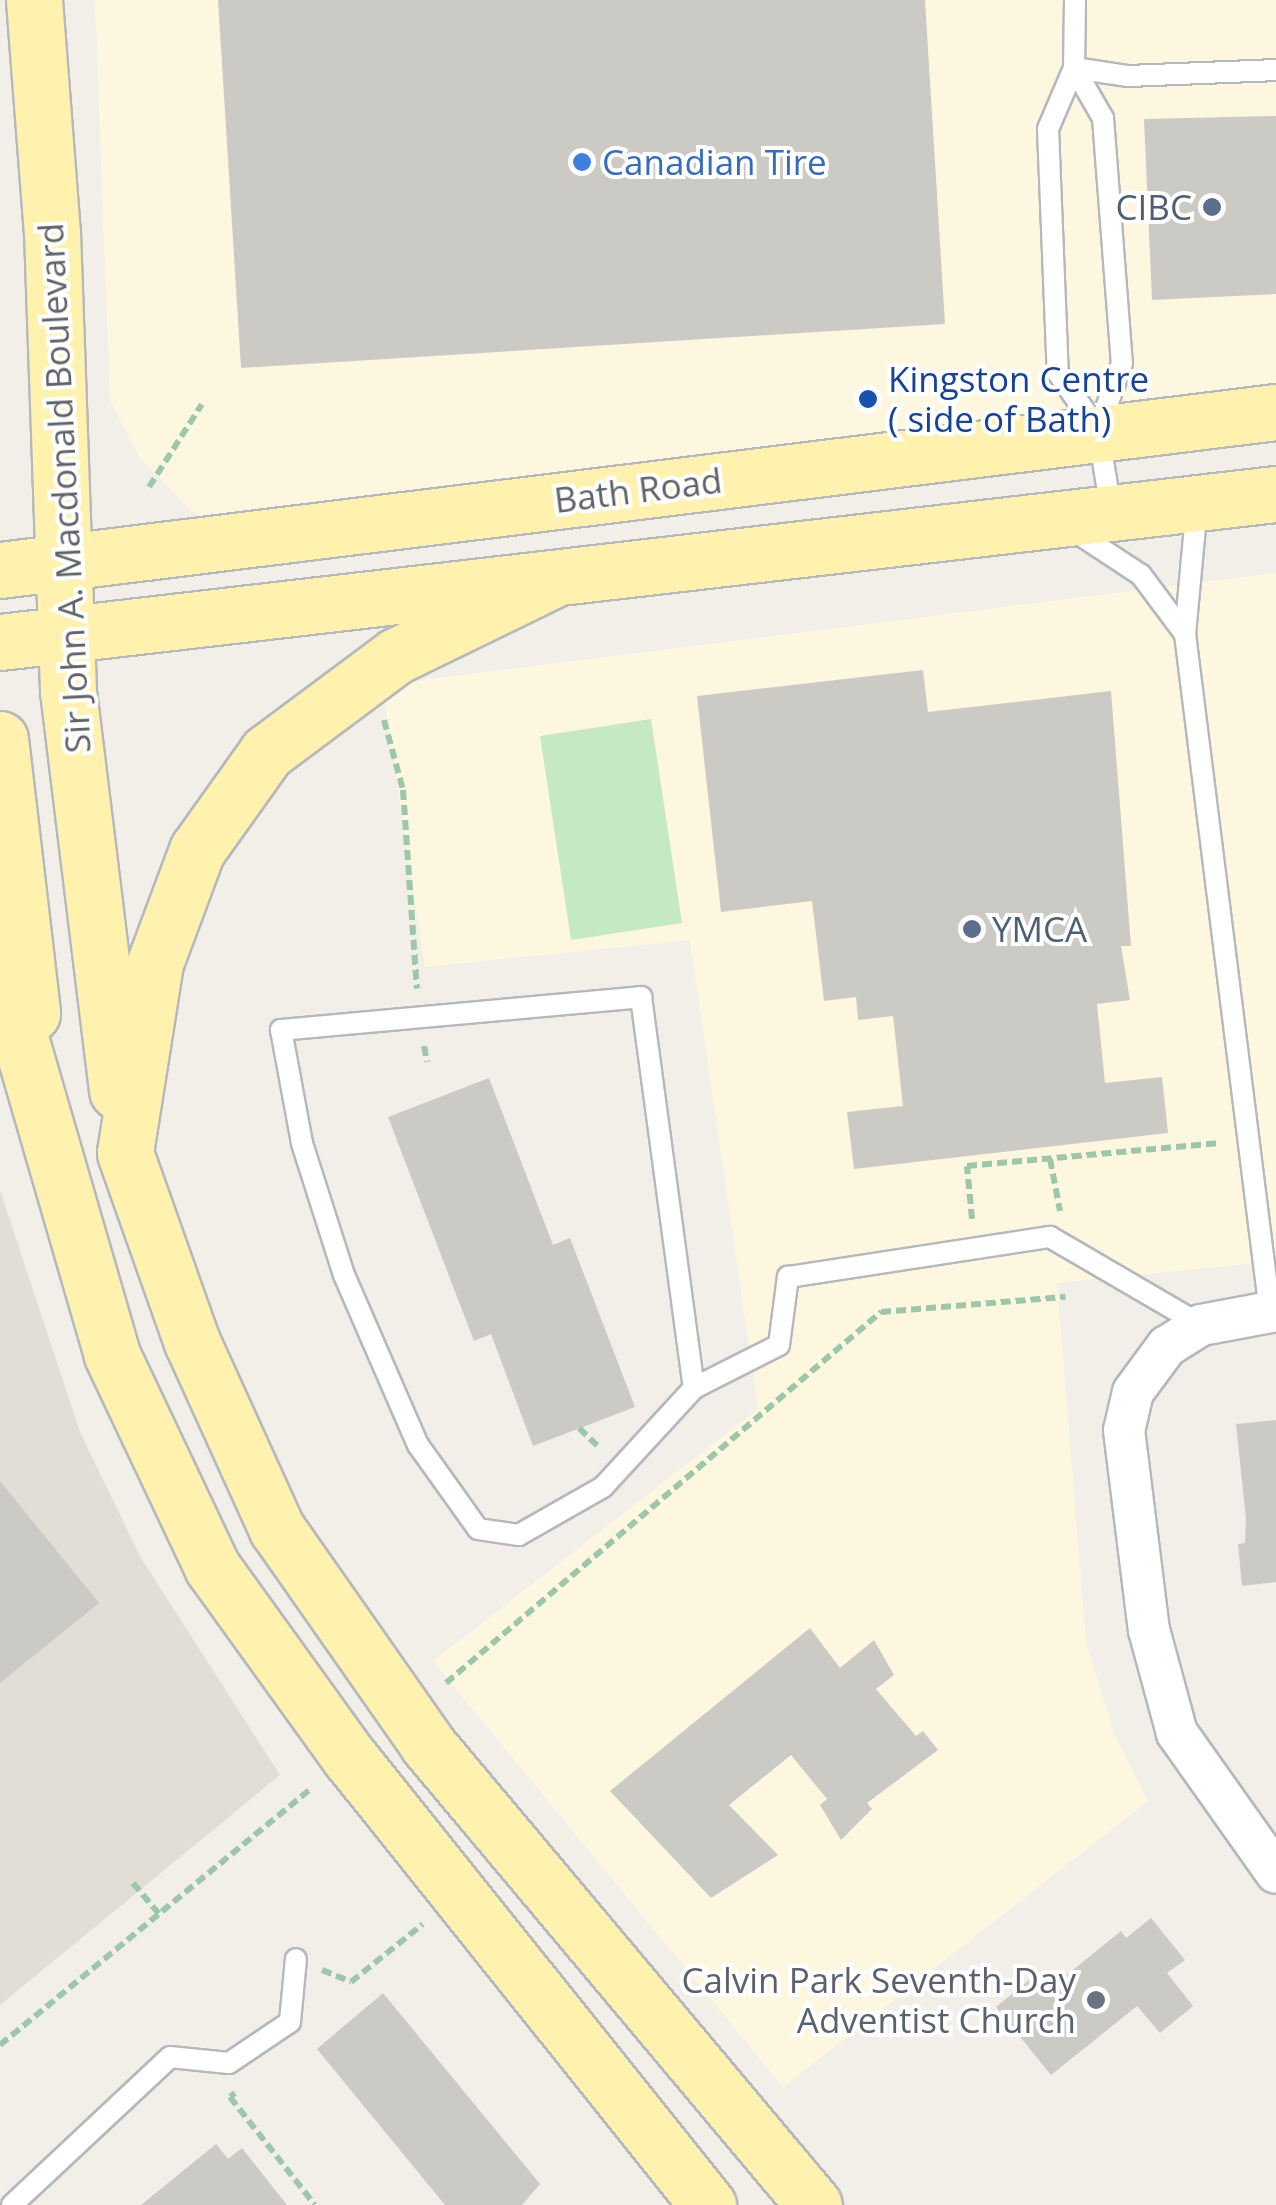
<!DOCTYPE html>
<html>
<head>
<meta charset="utf-8">
<style>
	body { margin:0 }
	#map { position:relative; width:1276px; height:2205px; overflow:hidden; background:#f1efe8; font-family:"Open Sans",sans-serif }
	div>[style] { position:absolute }
	.commercial>* { inset:0; background:#fef7e0 }
	.education>* { inset:0; background:#e1ded6 }
	.green>* { inset:0; background:#c5e8c5 }
	.building>* { inset:0; background:#cccac5 }
	.path>* { height:6px; margin-top:-3px; transform-origin:0; background:repeating-linear-gradient(90deg,#9cc7a9 0 10px,transparent 0 15px) }
	.roads { filter:drop-shadow(2px 0 #b5b8bc) drop-shadow(-2px 0 #b5b8bc) drop-shadow(0 2px #b5b8bc) drop-shadow(0 -2px #b5b8bc) }
	.service>* { height:20px; margin:-10px; padding:0 10px; transform-origin:10px; border-radius:10px; background:#fff }
	.minor>* { height:40px; margin:-20px; padding:0 20px; transform-origin:20px; border-radius:20px; background:#fff }
	.primary>* { height:55px; margin:-27.5px; padding:0 27.5px; transform-origin:27.5px; border-radius:27.5px; background:#fff2af }
	.dots>* { width:28px; height:28px; translate:-50% -50%; box-sizing:border-box; border:5px solid #fff; border-radius:50% }
	span { translate:-50% -50%; white-space:nowrap; text-align:center; line-height:1.15; -webkit-text-stroke:8px #fff; paint-order:stroke }
	.shop-label { font-size:35px; color:#366cbe }
	.left { translate:0 -50%; text-align:left }
	.service-label { font-size:35px; color:#4e5e75 }
	.right { translate:-100% -50%; text-align:right }
	.transit-label { font-size:35px; color:#164399 }
	.street-label { font-size:35px; color:#5f6368 }
	.worship-label { font-size:35px; color:#5b616d }
</style>
</head>
<body>
<div id="map">
	<div class="commercial">
		<div style="clip-path:polygon(95px 0,1276px 0,1276px 395px,198px 517px,140px 458px,110px 400px)"></div>
		<div style="clip-path:polygon(1276px 573px,1276px 1261px,1057px 1283px,1086px 1643px,1114px 1733px,1148px 1801px,783px 2087px,433px 1661px,758px 1409px,690px 940px,425px 967px,382px 685px)"></div>
	</div>
	<div class="education">
		<div style="clip-path:polygon(0 1190px,80px 1432px,141px 1558px,280px 1775px,0 2005px)"></div>
	</div>
	<div class="green">
		<div style="clip-path:polygon(651px 719px,682px 923px,571px 940px,540px 736px)"></div>
	</div>
	<div class="building">
		<div style="clip-path:polygon(218px 0,925px 0,945px 324px,241px 368px)"></div>
		<div style="clip-path:polygon(1276px 116px,1276px 294px,1152px 300px,1144px 119px)"></div>
		<div style="clip-path:polygon(923px 670px,928px 712px,1111px 691px,1131px 946px,1121px 946px,1130px 1000px,1097px 1004px,1105px 1083px,1162px 1077px,1168px 1133px,854px 1169px,847px 1112px,903px 1106px,893px 1016px,858px 1020px,856px 997px,824px 1001px,812px 901px,721px 912px,697px 696px)"></div>
		<div style="clip-path:polygon(489px 1078px,553px 1245px,570px 1238px,635px 1407px,533px 1446px,491px 1334px,474px 1341px,388px 1117px)"></div>
		<div style="clip-path:polygon(1276px 1420px,1276px 1582px,1242px 1586px,1238px 1544px,1245px 1543px,1246px 1519px,1236px 1424px)"></div>
		<div style="clip-path:polygon(0 1481px,99px 1603px,0 1683px)"></div>
		<div style="clip-path:polygon(810px 1628px,840px 1668px,874px 1640px,894px 1675px,876px 1689px,916px 1736px,923px 1731px,938px 1750px,867px 1803px,872px 1809px,841px 1840px,820px 1805px,827px 1799px,791px 1755px,729px 1805px,778px 1855px,711px 1898px,610px 1791px)"></div>
		<div style="clip-path:polygon(1151px 1918px,1185px 1960px,1167px 1973px,1193px 2006px,1160px 2033px,1137px 2006px,1051px 2075px,996px 2007px,1029px 1980px,1042px 1995px,1121px 1931px,1126px 1938px)"></div>
		<div style="clip-path:polygon(383px 1993px,540px 2184px,522px 2205px,445px 2205px,317px 2049px)"></div>
		<div style="clip-path:polygon(216px 2144px,228px 2159px,242px 2148px,287px 2205px,141px 2205px)"></div>
	</div>
	<div class="path">
		<div style="left:149px;top:487px;width:98px;rotate:-57.4deg"></div>
		<div style="left:384px;top:720px;width:73px;rotate:74.8deg"></div>
		<div style="left:403px;top:790px;width:199px;rotate:86deg"></div>
		<div style="left:424px;top:1046px;width:16px;rotate:79deg"></div>
		<div style="left:1050px;top:1159px;width:53px;rotate:79.1deg"></div>
		<div style="left:972px;top:1219px;width:53px;rotate:-95.4deg"></div>
		<div style="left:967px;top:1166px;width:254px;rotate:-5.2deg"></div>
		<div style="left:579px;top:1428px;width:29px;rotate:44deg"></div>
		<div style="left:446px;top:1683px;width:572px;rotate:-40.46deg"></div>
		<div style="left:881px;top:1312px;width:185px;rotate:-4.7deg"></div>
		<div style="left:133px;top:1883px;width:40px;rotate:50deg"></div>
		<div style="left:322px;top:1970px;width:31px;rotate:22deg"></div>
		<div style="left:351px;top:1982px;width:92px;rotate:-38.9deg"></div>
		<div style="left:0;top:2045px;width:404px;rotate:-39.5deg"></div>
		<div style="left:235px;top:2093px;width:6px;rotate:141deg"></div>
		<div style="left:230px;top:2097px;width:137px;rotate:51.8deg"></div>
	</div>
	<div class="roads">
		<div class="service">
			<div style="left:1075px;top:0;width:68px;rotate:90.8deg"></div>
			<div style="left:1074px;top:68px;width:66px;rotate:113.1deg"></div>
			<div style="left:1048px;top:129px;width:244px;rotate:87.7deg"></div>
			<div style="left:1058px;top:373px;width:70px;rotate:54.9deg"></div>
			<div style="left:1098px;top:430px;width:81px;rotate:80.8deg"></div>
			<div style="left:1074px;top:68px;width:58px;rotate:59.9deg"></div>
			<div style="left:1103px;top:118px;width:246px;rotate:85.6deg"></div>
			<div style="left:1122px;top:363px;width:69px;rotate:109.5deg"></div>
			<div style="left:1074px;top:68px;width:55px;rotate:8.4deg"></div>
			<div style="left:1128px;top:76px;width:148px;rotate:-2.3deg"></div>
			<div style="left:1197px;top:505px;width:130px;rotate:95.3deg"></div>
			<div style="left:1185px;top:634px;width:683px;rotate:82.85deg"></div>
			<div style="left:1071px;top:529px;width:84px;rotate:33.3deg"></div>
			<div style="left:1141px;top:575px;width:74px;rotate:53.3deg"></div>
			<div style="left:694px;top:1388px;width:134px;rotate:132.6deg"></div>
			<div style="left:603px;top:1487px;width:97px;rotate:150.3deg"></div>
			<div style="left:519px;top:1535px;width:41px;rotate:-171.7deg"></div>
			<div style="left:478px;top:1529px;width:103px;rotate:-125.5deg"></div>
			<div style="left:418px;top:1445px;width:185px;rotate:-113.5deg"></div>
			<div style="left:344px;top:1275px;width:139px;rotate:-107.7deg"></div>
			<div style="left:302px;top:1143px;width:115px;rotate:-100.5deg"></div>
			<div style="left:281px;top:1030px;width:362px;rotate:-5.2deg"></div>
			<div style="left:641px;top:997px;width:395px;rotate:82.3deg"></div>
			<div style="left:694px;top:1388px;width:95px;rotate:-26.8deg"></div>
			<div style="left:779px;top:1345px;width:69px;rotate:-82.5deg"></div>
			<div style="left:788px;top:1277px;width:265px;rotate:-8.7deg"></div>
			<div style="left:1050px;top:1237px;width:175px;rotate:30.2deg"></div>
			<div style="left:12px;top:2205px;width:216px;rotate:-43.1deg"></div>
			<div style="left:170px;top:2057px;width:59px;rotate:5.8deg"></div>
			<div style="left:229px;top:2063px;width:73px;rotate:-33.9deg"></div>
			<div style="left:290px;top:2022px;width:63px;rotate:-84.6deg"></div>
		</div>
		<div class="minor">
			<div style="left:1276px;top:1311px;width:76px;rotate:169.4deg"></div>
			<div style="left:1201px;top:1325px;width:40px;rotate:148deg"></div>
			<div style="left:1167px;top:1346px;width:57px;rotate:126.5deg"></div>
			<div style="left:1133px;top:1392px;width:39px;rotate:103deg"></div>
			<div style="left:1124px;top:1430px;width:202px;rotate:82.9deg"></div>
			<div style="left:1149px;top:1630px;width:107px;rotate:74.8deg"></div>
			<div style="left:1177px;top:1733px;width:171px;rotate:54.7deg"></div>
		</div>
		<div class="primary">
			<div style="left:34px;top:0;width:233px;rotate:85.6deg"></div>
			<div style="left:52px;top:232px;width:459px;rotate:88deg"></div>
			<div style="left:68px;top:691px;width:403px;rotate:83deg"></div>
			<div style="left:0;top:570px;width:1286px;rotate:-7.06deg"></div>
			<div style="left:552px;top:580px;width:174px;rotate:154deg"></div>
			<div style="left:396px;top:656px;width:161px;rotate:143.3deg"></div>
			<div style="left:267px;top:752px;width:120px;rotate:125.5deg"></div>
			<div style="left:197px;top:850px;width:121px;rotate:110.4deg"></div>
			<div style="left:155px;top:963px;width:192px;rotate:99deg"></div>
			<div style="left:125px;top:1153px;width:201px;rotate:70.5deg"></div>
			<div style="left:192px;top:1342px;width:205px;rotate:65.6deg"></div>
			<div style="left:277px;top:1529px;width:264px;rotate:55deg"></div>
			<div style="left:428px;top:1745px;width:600px;rotate:50deg"></div>
			<div style="left:0;top:642px;width:1285px;rotate:-6.62deg"></div>
			<div style="left:0;top:739px;width:276px;rotate:83.3deg"></div>
			<div style="left:0;top:969px;width:402px;rotate:73.8deg"></div>
			<div style="left:112px;top:1355px;width:234px;rotate:64.7deg"></div>
			<div style="left:212px;top:1567px;width:236px;rotate:54.2deg"></div>
			<div style="left:350px;top:1758px;width:573px;rotate:51.31deg"></div>
		</div>
	</div>
	<div class="dots">
		<div style="left:582px;top:162px;background:#3f7fe0"></div>
		<div style="left:1212px;top:207px;background:#5c6f8a"></div>
		<div style="left:868px;top:399px;background:#1a4fb4"></div>
		<div style="left:972px;top:929px;background:#5c6f8a"></div>
		<div style="left:1096px;top:2000px;background:#6b7280"></div>
	</div>
	<div class="shop-label">
		<span class="left" style="left:602px;top:162px">Canadian Tire</span>
	</div>
	<div class="service-label">
		<span class="right" style="left:1192px;top:207px">CIBC</span>
		<span class="left" style="left:992px;top:929px">YMCA</span>
	</div>
	<div class="transit-label">
		<span class="left" style="left:888px;top:399px">Kingston Centre<br>( side of Bath)</span>
	</div>
	<div class="street-label">
		<span style="left:64px;top:488px;rotate:-93deg">Sir John A. Macdonald Boulevard</span>
		<span style="left:638px;top:490px;rotate:-7deg">Bath Road</span>
	</div>
	<div class="worship-label">
		<span class="right" style="left:1076px;top:2000px">Calvin Park Seventh-Day<br>Adventist Church</span>
	</div>
</div>
</body>
</html>
